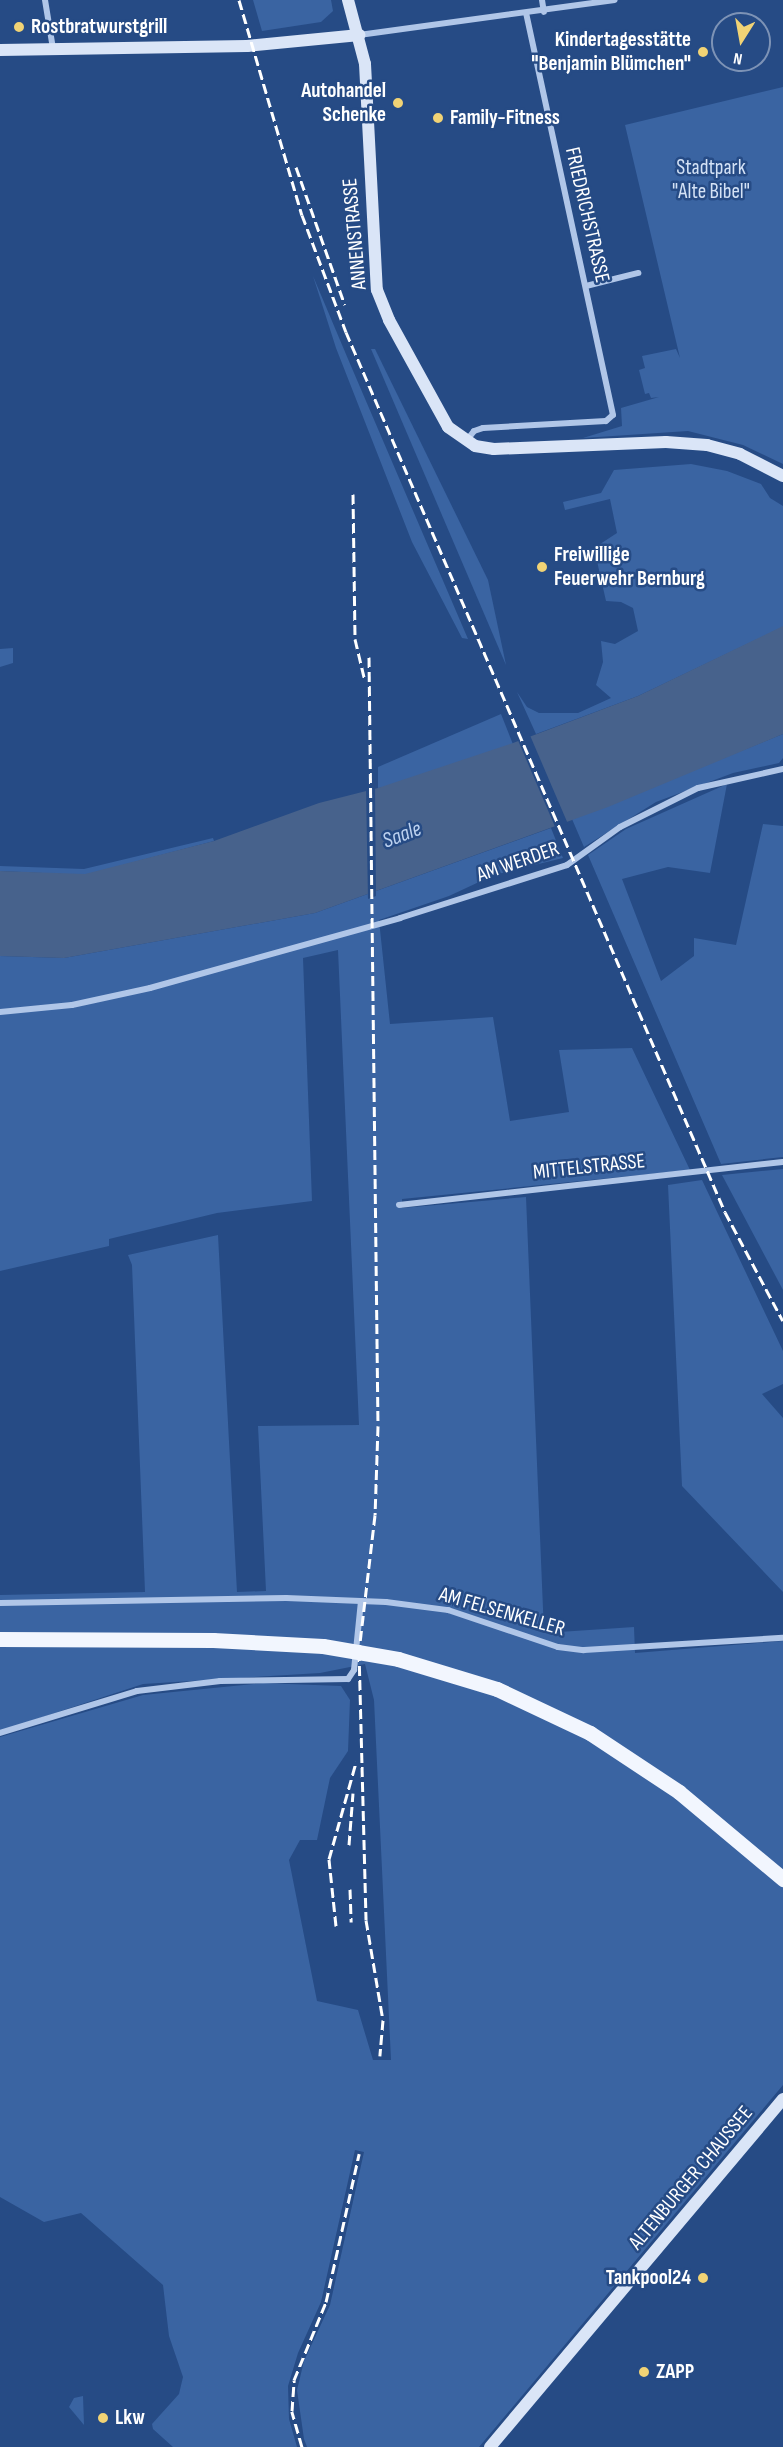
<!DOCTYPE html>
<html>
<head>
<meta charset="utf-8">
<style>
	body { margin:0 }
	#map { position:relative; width:783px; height:2447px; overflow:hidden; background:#264b85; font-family:"Sofia Sans Condensed",sans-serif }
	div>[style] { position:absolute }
	.green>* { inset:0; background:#3a64a2 }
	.water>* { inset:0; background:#47628c }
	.pier>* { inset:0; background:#264b85 }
	.minor>* { height:6px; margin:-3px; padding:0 3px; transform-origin:3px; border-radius:3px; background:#b0c6e8 }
	.secondary>* { height:12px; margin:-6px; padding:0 6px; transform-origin:6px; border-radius:6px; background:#dae5f7 }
	.primary>* { height:15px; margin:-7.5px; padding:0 7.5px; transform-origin:7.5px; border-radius:7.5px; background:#f2f6fe }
	.rail>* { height:3px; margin-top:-1.5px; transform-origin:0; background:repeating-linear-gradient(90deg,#fff 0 10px,transparent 0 14.5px) }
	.primary-bridge>* { height:15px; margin:-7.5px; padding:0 7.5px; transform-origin:7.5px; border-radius:7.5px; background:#f2f6fe }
	.dots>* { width:16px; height:16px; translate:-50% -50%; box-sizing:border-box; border:3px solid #264b85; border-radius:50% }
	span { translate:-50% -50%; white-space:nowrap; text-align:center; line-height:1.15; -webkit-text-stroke:5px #264b85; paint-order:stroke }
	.poi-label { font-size:21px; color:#fff; font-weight:700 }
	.left { translate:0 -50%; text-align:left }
	.right { translate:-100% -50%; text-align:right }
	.park-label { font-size:21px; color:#d4e2f6 }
	.street-label { font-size:21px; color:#fff }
	.water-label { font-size:22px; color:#bcd1ef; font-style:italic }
	.north { position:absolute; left:711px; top:12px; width:60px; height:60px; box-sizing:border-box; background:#264b85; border:2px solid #7d93b6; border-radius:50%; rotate:191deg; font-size:16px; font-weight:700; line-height:24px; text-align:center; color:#fff }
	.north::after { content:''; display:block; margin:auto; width:21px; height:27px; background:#f1d375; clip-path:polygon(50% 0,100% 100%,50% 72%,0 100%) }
</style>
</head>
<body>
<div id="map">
	<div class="green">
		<div style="clip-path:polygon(253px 0,331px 0,333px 11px,321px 22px,262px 31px)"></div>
		<div style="clip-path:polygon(783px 87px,783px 464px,743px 445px,688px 431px,583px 438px,622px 426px,621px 408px,659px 397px,651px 398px,649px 393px,645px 394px,639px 370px,645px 368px,642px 356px,676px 349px,680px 358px,625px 125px)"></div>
		<div style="clip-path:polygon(313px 276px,348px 359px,468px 639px,462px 638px,412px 542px,336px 348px)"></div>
		<div style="clip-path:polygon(371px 349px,375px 349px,488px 580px,506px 665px)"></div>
		<div style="clip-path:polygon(691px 464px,727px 471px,761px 484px,770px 498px,783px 506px,783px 627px,638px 696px,536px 734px,517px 692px,527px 707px,539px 713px,578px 713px,611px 698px,596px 685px,603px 662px,601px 641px,615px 644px,638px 631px,633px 608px,621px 602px,606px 601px,594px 548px,617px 533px,610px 499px,565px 510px,563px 502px,601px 493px,614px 470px)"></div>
		<div style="clip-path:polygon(13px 648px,13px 663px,0 667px,0 649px)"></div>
		<div style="clip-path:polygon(501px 714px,522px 767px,378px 788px,378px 767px)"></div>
		<div style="clip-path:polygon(783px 734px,783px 758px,779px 763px,733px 773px,656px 802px,584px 847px,572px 819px)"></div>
		<div style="clip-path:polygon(727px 784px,710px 873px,668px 867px,622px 879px,661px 981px,694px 956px,694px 938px,736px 945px,763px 824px,783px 826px,783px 1157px,721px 1164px,588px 855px,626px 829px)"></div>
		<div style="clip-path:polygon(551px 828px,563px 858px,494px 875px,449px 896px,379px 920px,390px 1024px,493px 1017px,510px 1121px,569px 1112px,559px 1050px,632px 1048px,690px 1170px,402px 1199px,402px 1208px,526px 1197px,544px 1633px,634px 1627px,635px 1653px,783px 1641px,783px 2085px,479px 2447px,307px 2447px,304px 2439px,297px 2390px,304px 2361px,330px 2305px,364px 2152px,355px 2150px,321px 2302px,298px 2353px,288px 2386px,289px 2419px,297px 2447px,173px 2447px,153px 2429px,152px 2424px,179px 2394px,183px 2377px,169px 2336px,163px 2285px,81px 2213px,44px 2222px,0 2197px,0 1737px,143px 1695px,263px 1683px,341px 1686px,350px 1700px,348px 1751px,330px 1778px,317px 1840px,300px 1840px,289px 1860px,317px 2001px,358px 2010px,373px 2060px,391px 2060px,374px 1700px,365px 1664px,320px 1673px,143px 1684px,0 1731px,0 1595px,145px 1592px,132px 1265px,128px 1255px,218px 1235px,237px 1592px,266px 1591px,258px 1426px,359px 1425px,338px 950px,303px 958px,312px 1201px,217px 1213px,109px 1239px,109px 1246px,0 1271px,0 956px,64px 958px,315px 913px)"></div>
		<div style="clip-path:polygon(213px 838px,214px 841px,85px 875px,0 871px,0 866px,84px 869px)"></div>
		<div style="clip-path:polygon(783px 1169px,783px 1290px,722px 1175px)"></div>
		<div style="clip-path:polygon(702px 1180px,783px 1351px,783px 1384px,762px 1394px,783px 1418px,783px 1592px,682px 1486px,668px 1185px)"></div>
		<div style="clip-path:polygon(83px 2396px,84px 2425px,69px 2407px,74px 2398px)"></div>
	</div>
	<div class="water">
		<div style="clip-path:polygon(783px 626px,783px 734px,764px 742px,608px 807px,315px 913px,64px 958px,0 956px,0 871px,85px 874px,214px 841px,319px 803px,378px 788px,513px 743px,638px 696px)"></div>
	</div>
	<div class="pier">
		<div style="clip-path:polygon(529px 733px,568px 824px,556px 829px,517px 738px)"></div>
		<div style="clip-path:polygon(375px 786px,376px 896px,368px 899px,366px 788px)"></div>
	</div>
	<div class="minor">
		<div style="left:45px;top:0;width:50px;rotate:80.7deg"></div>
		<div style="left:542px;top:0;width:12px;rotate:81deg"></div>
		<div style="left:359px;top:35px;width:258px;rotate:-7.8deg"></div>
		<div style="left:586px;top:286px;width:54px;rotate:-14deg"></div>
		<div style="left:467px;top:440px;width:11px;rotate:-52deg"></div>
		<div style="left:474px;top:431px;width:9px;rotate:-18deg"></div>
		<div style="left:483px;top:428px;width:123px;rotate:-3.3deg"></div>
		<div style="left:606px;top:421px;width:9px;rotate:-41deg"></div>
		<div style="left:613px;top:415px;width:410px;rotate:-102.2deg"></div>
		<div style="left:0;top:1012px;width:72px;rotate:-5.6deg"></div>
		<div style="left:72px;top:1005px;width:80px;rotate:-12.3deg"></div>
		<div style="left:150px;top:988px;width:260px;rotate:-15.6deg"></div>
		<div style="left:400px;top:918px;width:175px;rotate:-17.6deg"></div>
		<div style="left:567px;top:865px;width:65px;rotate:-35.6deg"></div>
		<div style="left:620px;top:827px;width:87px;rotate:-26.6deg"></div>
		<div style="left:698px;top:788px;width:87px;rotate:-12.6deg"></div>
		<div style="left:399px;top:1205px;width:386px;rotate:-6.4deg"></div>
		<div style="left:0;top:1603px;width:286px;rotate:-1deg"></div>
		<div style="left:286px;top:1598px;width:100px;rotate:2.3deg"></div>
		<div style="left:386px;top:1602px;width:63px;rotate:7.4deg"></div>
		<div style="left:448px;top:1610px;width:116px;rotate:18.6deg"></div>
		<div style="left:558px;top:1647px;width:26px;rotate:7deg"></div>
		<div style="left:584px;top:1650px;width:199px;rotate:-3.5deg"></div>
		<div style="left:0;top:1733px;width:143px;rotate:-17deg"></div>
		<div style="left:137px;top:1691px;width:84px;rotate:-6.9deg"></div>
		<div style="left:220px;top:1681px;width:128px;rotate:-0.9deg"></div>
		<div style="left:348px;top:1679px;width:11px;rotate:-56deg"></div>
		<div style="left:354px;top:1670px;width:69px;rotate:-84.2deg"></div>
	</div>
	<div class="secondary">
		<div style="left:348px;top:0;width:66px;rotate:75.1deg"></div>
		<div style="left:365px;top:64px;width:226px;rotate:87deg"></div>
		<div style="left:377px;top:290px;width:32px;rotate:68deg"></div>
		<div style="left:389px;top:320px;width:122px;rotate:61.1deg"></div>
		<div style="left:448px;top:427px;width:33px;rotate:35deg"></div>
		<div style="left:475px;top:446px;width:19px;rotate:9deg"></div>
		<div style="left:494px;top:449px;width:172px;rotate:-2.3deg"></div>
		<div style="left:666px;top:442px;width:41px;rotate:4.2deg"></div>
		<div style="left:707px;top:445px;width:34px;rotate:15deg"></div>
		<div style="left:740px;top:454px;width:48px;rotate:27.1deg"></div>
		<div style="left:0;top:50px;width:247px;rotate:-0.9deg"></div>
		<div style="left:247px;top:46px;width:113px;rotate:-5.6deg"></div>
		<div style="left:490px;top:2447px;width:455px;rotate:-49.9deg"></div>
	</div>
	<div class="primary">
		<div style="left:0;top:1639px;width:213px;rotate:0.3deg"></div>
		<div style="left:213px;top:1640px;width:110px;rotate:3.1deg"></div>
		<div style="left:398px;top:1659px;width:103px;rotate:16.9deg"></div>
		<div style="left:497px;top:1689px;width:103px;rotate:25.3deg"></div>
		<div style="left:590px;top:1733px;width:107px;rotate:33.5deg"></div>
		<div style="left:679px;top:1792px;width:136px;rotate:39.9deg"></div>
	</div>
	<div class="rail">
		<div style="left:239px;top:0;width:224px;rotate:73.7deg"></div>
		<div style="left:302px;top:215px;width:125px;rotate:69.4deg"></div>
		<div style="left:346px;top:332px;width:958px;rotate:66.7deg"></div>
		<div style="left:725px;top:1212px;width:123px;rotate:62deg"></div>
		<div style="left:296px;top:167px;width:146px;rotate:70.5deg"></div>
		<div style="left:353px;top:494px;width:145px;rotate:89.2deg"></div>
		<div style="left:355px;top:639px;width:43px;rotate:76.6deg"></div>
		<div style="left:369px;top:657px;width:769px;rotate:89.33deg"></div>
		<div style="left:378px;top:1426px;width:89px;rotate:91.9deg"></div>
		<div style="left:375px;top:1515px;width:137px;rotate:96.7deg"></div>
		<div style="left:359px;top:1651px;width:269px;rotate:88.5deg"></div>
		<div style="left:366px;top:1920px;width:101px;rotate:80.4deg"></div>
		<div style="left:383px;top:2020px;width:36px;rotate:95deg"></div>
		<div style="left:349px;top:1845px;width:52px;rotate:-85.6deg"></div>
		<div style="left:350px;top:1889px;width:33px;rotate:88deg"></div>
		<div style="left:336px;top:1926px;width:67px;rotate:-96deg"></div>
		<div style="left:329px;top:1859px;width:101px;rotate:-74.4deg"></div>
		<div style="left:302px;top:2447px;width:37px;rotate:-106deg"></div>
		<div style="left:292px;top:2411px;width:31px;rotate:-86deg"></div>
		<div style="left:294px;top:2380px;width:84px;rotate:-67.7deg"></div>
		<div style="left:326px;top:2302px;width:152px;rotate:-77.4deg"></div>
	</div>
	<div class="primary-bridge">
		<div style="left:323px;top:1646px;width:76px;rotate:9.8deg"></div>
	</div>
	<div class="dots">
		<div style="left:19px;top:27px;background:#f1d375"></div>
		<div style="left:703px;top:52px;background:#f1d375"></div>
		<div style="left:398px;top:103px;background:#f1d375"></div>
		<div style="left:438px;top:118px;background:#f1d375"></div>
		<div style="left:542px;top:567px;background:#f1d375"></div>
		<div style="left:703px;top:2278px;background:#f1d375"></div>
		<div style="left:644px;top:2372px;background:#f1d375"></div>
		<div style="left:103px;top:2418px;background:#f1d375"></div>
	</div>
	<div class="poi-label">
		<span class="left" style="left:31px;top:27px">Rostbratwurstgrill</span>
		<span class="right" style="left:691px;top:52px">Kindertagesstätte<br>"Benjamin Blümchen"</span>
		<span class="right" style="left:386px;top:103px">Autohandel<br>Schenke</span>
		<span class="left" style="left:450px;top:118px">Family-Fitness</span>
		<span class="left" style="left:554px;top:567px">Freiwillige<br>Feuerwehr Bernburg</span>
		<span class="right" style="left:691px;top:2278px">Tankpool24</span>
		<span class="left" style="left:656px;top:2372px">ZAPP</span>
		<span class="left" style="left:115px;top:2418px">Lkw</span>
	</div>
	<div class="park-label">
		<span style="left:711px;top:180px">Stadtpark<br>"Alte Bibel"</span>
	</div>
	<div class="street-label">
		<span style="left:587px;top:215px;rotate:77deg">FRIEDRICHSTRASSE</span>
		<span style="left:355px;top:234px;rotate:-95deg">ANNENSTRASSE</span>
		<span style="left:518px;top:862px;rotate:-19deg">AM WERDER</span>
		<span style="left:589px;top:1167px;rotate:-6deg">MITTELSTRASSE</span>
		<span style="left:502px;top:1612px;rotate:16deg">AM FELSENKELLER</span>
		<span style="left:691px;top:2178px;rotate:-50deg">ALTENBURGER CHAUSSEE</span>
	</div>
	<div class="water-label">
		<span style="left:402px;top:835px;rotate:-21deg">Saale</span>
	</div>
	<div class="north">N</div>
</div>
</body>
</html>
